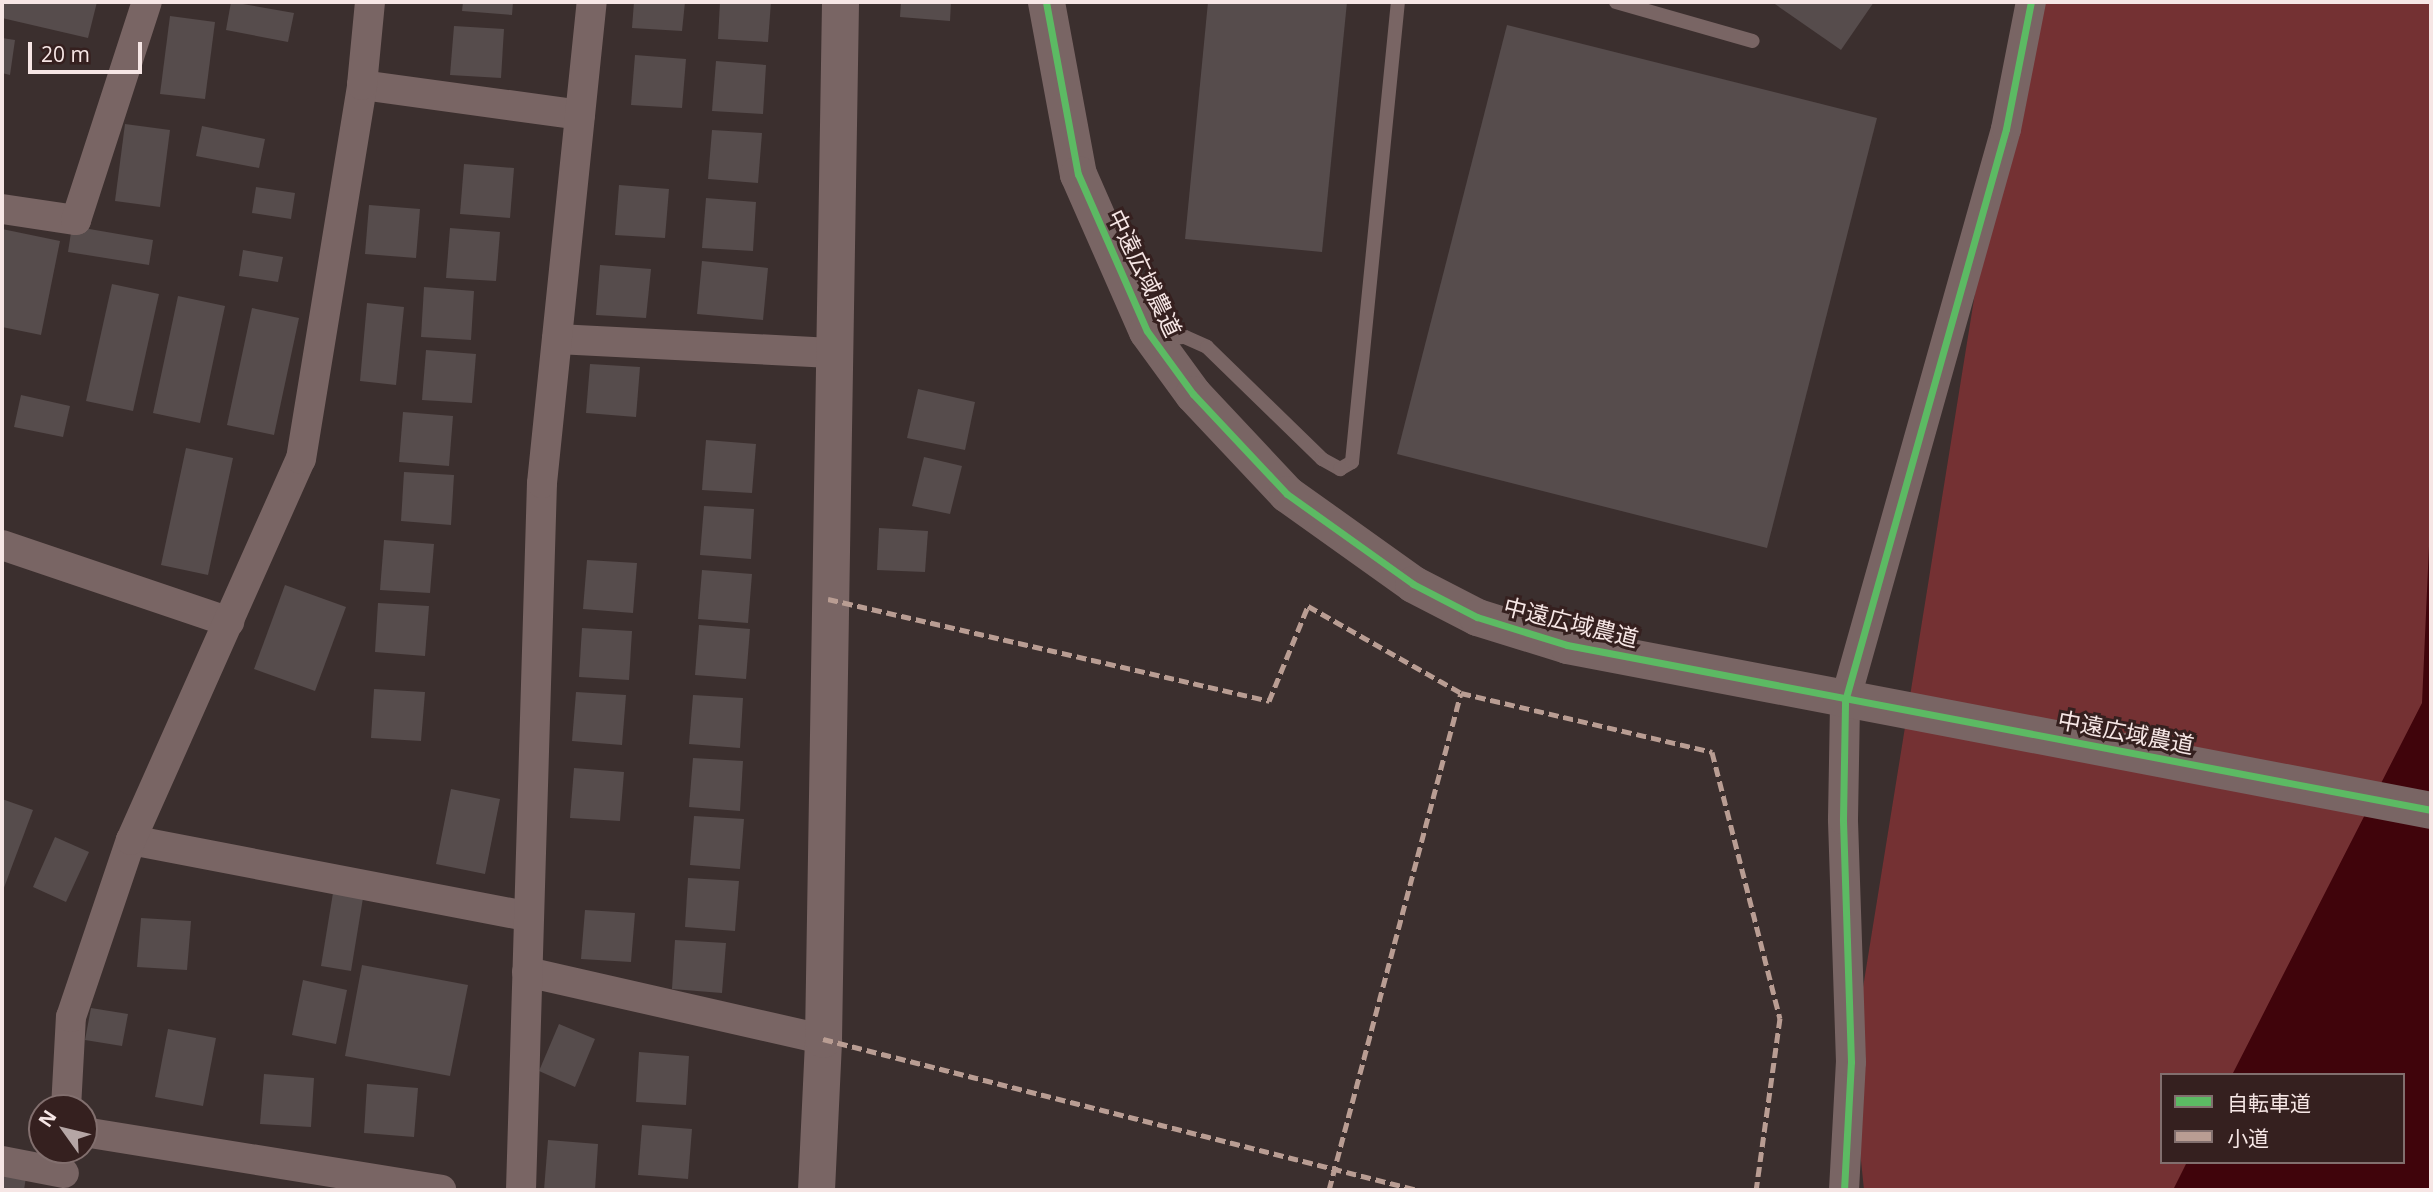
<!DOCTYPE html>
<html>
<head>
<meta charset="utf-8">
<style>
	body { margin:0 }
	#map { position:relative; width:2433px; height:1192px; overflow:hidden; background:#3b2f2e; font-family:"Open Sans","Noto Sans JP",sans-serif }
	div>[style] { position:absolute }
	.green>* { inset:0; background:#743133 }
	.water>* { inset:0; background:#40040b }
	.building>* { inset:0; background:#564c4c }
	.service>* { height:14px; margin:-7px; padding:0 7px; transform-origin:7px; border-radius:7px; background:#796564 }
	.minor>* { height:30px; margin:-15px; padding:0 15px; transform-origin:15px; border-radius:15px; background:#796564 }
	.tertiary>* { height:37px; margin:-18.5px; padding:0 18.5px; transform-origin:18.5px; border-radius:18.5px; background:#796564 }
	.quiet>* { height:5px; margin-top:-2.5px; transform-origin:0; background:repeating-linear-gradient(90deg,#b99d93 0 10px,transparent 0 15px) }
	.cycleway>* { height:7px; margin:-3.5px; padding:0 3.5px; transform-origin:3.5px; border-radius:3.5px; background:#5cba63 }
	span { translate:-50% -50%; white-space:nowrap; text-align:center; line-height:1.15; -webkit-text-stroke:6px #35201f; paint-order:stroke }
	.street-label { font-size:23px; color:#f6e6e5 }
	.frame { position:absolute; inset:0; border:4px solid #f6e6e5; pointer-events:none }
	.legend { position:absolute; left:2160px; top:1073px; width:245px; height:91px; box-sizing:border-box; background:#35201f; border:2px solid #826f6e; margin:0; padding:9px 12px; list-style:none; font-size:21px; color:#f6e6e5 }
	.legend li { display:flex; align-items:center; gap:14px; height:35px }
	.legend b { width:35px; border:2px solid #826f6e }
	.north { position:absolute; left:28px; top:1094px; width:70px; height:70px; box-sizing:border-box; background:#35201f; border:2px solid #826f6e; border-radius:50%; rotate:304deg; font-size:19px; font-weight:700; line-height:28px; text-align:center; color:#f6e6e5 }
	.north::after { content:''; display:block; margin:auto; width:24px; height:32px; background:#b5a6a5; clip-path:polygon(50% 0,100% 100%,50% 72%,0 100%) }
	.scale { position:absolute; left:28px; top:42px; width:114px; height:32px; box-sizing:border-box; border:4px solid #f6e6e5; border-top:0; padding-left:9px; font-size:21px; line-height:24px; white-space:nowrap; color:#f6e6e5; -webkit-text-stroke:5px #35201f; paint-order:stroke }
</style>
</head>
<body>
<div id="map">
	<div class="green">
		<div style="clip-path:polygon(evenodd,2027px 2px,2431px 2px,2431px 1190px,1864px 1190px,1851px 1062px,1995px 169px,2027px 2px,2162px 1075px,2403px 1075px,2403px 1162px,2162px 1162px,2162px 1075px)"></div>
	</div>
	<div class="water">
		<div style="clip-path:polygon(2431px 501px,2431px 1190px,2173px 1190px,2187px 1162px,2403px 1162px,2403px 1075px,2232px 1075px,2422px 703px)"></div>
	</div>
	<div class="building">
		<div style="clip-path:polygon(2px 2px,97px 2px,88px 38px,2px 18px)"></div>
		<div style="clip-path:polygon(231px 2px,294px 13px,288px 42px,226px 30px)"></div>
		<div style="clip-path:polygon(463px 2px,513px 2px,512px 15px,462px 11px)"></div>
		<div style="clip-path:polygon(634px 2px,685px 2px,682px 31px,632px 28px)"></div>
		<div style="clip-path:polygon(720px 2px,771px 2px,768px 42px,718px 39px)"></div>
		<div style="clip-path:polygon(901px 2px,951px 2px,950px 21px,900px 17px)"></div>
		<div style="clip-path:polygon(1208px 2px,1347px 2px,1322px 252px,1185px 239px)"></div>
		<div style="clip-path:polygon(1772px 2px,1874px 2px,1841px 50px)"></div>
		<div style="clip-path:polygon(170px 16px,215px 22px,205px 99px,160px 94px)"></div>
		<div style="clip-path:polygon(1507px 25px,1877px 118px,1767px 548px,1397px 454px)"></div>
		<div style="clip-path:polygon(454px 26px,504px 29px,501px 78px,450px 75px)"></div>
		<div style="clip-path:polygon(2px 38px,15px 40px,10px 75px,2px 73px)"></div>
		<div style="clip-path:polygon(635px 55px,686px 59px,682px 108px,631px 105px)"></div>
		<div style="clip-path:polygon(716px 61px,766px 65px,763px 114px,712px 111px)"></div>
		<div style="clip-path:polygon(125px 124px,170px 130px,160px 207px,115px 201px)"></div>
		<div style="clip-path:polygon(202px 126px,265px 139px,259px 168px,196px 156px)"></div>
		<div style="clip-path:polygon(712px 130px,762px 133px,758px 183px,708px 179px)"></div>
		<div style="clip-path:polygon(464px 164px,514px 168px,510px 218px,460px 214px)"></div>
		<div style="clip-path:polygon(619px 185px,669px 189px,665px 238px,615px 235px)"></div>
		<div style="clip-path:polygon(256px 187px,295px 193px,291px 219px,252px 213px)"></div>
		<div style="clip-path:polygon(706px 198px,756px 202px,753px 251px,702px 248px)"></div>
		<div style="clip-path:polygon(369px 205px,420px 209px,416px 258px,365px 254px)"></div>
		<div style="clip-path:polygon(72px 226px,153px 240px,149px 265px,68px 252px)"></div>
		<div style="clip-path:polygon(450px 228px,500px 232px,496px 281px,446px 278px)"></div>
		<div style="clip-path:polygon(2px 229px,60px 241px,41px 335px,2px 327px)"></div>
		<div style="clip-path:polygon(243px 250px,283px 257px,278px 282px,239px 276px)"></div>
		<div style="clip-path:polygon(702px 261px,768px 268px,763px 320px,697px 314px)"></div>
		<div style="clip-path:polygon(600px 265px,651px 269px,646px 318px,596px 315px)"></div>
		<div style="clip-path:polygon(112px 284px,159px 294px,133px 411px,86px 401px)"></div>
		<div style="clip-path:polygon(424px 287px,474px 291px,471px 340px,421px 337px)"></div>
		<div style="clip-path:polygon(178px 296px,225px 306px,200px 423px,153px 413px)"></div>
		<div style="clip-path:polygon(367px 303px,404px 307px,396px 385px,360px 381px)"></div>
		<div style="clip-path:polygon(252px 308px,299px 318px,274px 435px,227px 425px)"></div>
		<div style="clip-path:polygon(426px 350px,476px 354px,472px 403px,422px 400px)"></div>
		<div style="clip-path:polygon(590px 364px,640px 367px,636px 417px,586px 413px)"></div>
		<div style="clip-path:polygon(918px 389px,975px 402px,965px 450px,907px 438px)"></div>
		<div style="clip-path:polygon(21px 395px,70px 406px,63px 437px,14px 427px)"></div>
		<div style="clip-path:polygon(403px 412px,453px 416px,449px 466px,399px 462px)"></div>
		<div style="clip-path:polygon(706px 440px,756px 444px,752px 493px,702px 490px)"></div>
		<div style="clip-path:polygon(186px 448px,233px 458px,208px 575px,161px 565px)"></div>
		<div style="clip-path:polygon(924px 457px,962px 466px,950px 514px,912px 506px)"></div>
		<div style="clip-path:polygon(404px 472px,454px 475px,451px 525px,401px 521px)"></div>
		<div style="clip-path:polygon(704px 506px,754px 509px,751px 559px,700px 555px)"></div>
		<div style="clip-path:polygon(879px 528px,928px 531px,925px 572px,877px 570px)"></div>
		<div style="clip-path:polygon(384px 540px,434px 544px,430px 593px,380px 590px)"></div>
		<div style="clip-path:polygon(587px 560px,637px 563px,633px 613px,583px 609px)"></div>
		<div style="clip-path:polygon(702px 570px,752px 574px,748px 623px,698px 619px)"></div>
		<div style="clip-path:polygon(285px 585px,346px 607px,315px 691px,254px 669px)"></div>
		<div style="clip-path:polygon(378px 603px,429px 606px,425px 656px,375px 652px)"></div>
		<div style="clip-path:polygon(699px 625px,750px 629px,746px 679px,695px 675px)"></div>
		<div style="clip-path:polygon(582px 628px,632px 631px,629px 680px,579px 677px)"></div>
		<div style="clip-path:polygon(374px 689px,425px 692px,421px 741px,371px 738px)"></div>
		<div style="clip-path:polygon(576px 692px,626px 695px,622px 745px,572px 741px)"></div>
		<div style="clip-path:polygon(693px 695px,743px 698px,740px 748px,689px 744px)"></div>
		<div style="clip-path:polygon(693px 758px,743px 761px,740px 811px,689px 807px)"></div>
		<div style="clip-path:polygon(574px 768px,624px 772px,620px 821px,570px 818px)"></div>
		<div style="clip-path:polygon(451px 789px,500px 799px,485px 874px,436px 864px)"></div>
		<div style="clip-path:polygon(2px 799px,33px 810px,2px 893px)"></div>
		<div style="clip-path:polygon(694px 816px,744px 819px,740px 869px,690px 865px)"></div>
		<div style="clip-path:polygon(55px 837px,89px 852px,66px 902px,33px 887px)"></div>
		<div style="clip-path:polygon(688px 878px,739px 881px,735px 931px,685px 927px)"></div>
		<div style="clip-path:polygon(333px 893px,363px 898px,351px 971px,321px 966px)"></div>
		<div style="clip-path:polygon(585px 910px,635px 913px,631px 962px,581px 959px)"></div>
		<div style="clip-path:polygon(141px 918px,191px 921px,187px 970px,137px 967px)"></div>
		<div style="clip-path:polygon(675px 940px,726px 943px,722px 993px,672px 989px)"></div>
		<div style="clip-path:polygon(362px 965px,468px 985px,450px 1076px,345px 1056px)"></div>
		<div style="clip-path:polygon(303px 980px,347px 990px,336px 1044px,292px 1035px)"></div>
		<div style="clip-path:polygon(91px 1008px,128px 1014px,122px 1046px,85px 1040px)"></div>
		<div style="clip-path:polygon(559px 1024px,595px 1039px,575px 1087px,539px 1071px)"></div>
		<div style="clip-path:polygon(168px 1029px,216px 1038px,203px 1106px,155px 1097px)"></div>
		<div style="clip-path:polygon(639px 1052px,689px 1056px,686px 1105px,636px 1102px)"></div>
		<div style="clip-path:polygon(264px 1074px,314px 1078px,311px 1127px,260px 1124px)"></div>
		<div style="clip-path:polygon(367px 1084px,418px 1088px,414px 1137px,364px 1133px)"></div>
		<div style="clip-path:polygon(642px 1125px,692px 1129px,688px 1179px,638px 1175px)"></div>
		<div style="clip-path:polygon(548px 1140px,598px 1144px,595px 1190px,544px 1190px)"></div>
		<div style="clip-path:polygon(2px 1174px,26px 1177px,24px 1190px,2px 1190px)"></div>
	</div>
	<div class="service">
		<div style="left:1616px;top:2px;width:142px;rotate:15.9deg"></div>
		<div style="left:1155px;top:340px;width:30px;rotate:-6deg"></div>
		<div style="left:1185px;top:337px;width:24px;rotate:24deg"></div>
		<div style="left:1207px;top:347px;width:161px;rotate:44.2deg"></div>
		<div style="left:1322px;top:459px;width:21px;rotate:29deg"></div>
		<div style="left:1340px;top:469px;width:14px;rotate:-30deg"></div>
		<div style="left:1352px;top:462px;width:462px;rotate:-84.3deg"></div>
	</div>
	<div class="minor">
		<div style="left:362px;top:85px;width:220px;rotate:7.8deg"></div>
		<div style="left:2px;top:209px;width:75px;rotate:8.5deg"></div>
		<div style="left:76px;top:220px;width:229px;rotate:-72deg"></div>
		<div style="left:557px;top:339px;width:275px;rotate:2.9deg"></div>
		<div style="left:2px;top:545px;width:240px;rotate:18.7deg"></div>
		<div style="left:131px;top:840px;width:405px;rotate:10.9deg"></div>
		<div style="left:527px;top:972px;width:303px;rotate:12.8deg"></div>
		<div style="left:66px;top:1108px;width:91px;rotate:-86.9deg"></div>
		<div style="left:71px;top:1017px;width:187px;rotate:-71.3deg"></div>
		<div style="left:131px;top:840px;width:417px;rotate:-66deg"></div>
		<div style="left:301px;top:459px;width:379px;rotate:-80.7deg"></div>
		<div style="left:362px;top:85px;width:83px;rotate:-84.5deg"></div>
		<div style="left:84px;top:1132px;width:362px;rotate:9.2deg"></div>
		<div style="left:2px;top:1161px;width:63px;rotate:11deg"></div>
		<div style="left:521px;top:1190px;width:707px;rotate:-88.3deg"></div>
		<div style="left:542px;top:483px;width:484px;rotate:-84.1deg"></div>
		<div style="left:1844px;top:1190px;width:128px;rotate:-86.9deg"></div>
		<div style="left:1851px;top:1062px;width:243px;rotate:-91.9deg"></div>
		<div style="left:1843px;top:819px;width:118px;rotate:-89deg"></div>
		<div style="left:1845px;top:701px;width:594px;rotate:-74.28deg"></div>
		<div style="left:2006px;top:129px;width:129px;rotate:-78.9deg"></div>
	</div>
	<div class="tertiary">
		<div style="left:1046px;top:2px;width:175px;rotate:79.5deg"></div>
		<div style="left:1078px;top:174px;width:171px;rotate:66.3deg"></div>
		<div style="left:1147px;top:331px;width:78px;rotate:53.9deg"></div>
		<div style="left:1193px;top:394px;width:137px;rotate:46.8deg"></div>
		<div style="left:1287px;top:494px;width:155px;rotate:35.5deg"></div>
		<div style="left:1413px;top:584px;width:72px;rotate:27.3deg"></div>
		<div style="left:1477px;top:617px;width:94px;rotate:17.3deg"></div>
		<div style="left:1567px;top:645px;width:880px;rotate:10.81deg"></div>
		<div style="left:816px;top:1190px;width:151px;rotate:-87.3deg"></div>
		<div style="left:823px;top:1039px;width:1037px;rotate:-89.06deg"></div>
	</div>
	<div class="quiet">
		<div style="left:828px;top:599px;width:453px;rotate:13deg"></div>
		<div style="left:1269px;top:701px;width:103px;rotate:-67.7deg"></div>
		<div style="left:1308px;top:606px;width:176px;rotate:29.6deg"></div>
		<div style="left:823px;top:1039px;width:613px;rotate:14.26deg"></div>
		<div style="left:1329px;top:1190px;width:514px;rotate:-75.13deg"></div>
		<div style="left:1461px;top:693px;width:258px;rotate:13.2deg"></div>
		<div style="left:1712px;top:752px;width:275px;rotate:75.7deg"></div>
		<div style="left:1780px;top:1018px;width:174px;rotate:97.9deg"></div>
	</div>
	<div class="cycleway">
		<div style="left:1046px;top:2px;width:175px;rotate:79.5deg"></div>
		<div style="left:1078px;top:174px;width:171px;rotate:66.3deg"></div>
		<div style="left:1147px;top:331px;width:78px;rotate:53.9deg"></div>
		<div style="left:1193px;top:394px;width:137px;rotate:46.8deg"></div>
		<div style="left:1287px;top:494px;width:155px;rotate:35.5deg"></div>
		<div style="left:1413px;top:584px;width:72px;rotate:27.3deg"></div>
		<div style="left:1477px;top:617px;width:94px;rotate:17.3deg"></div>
		<div style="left:1567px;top:645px;width:880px;rotate:10.81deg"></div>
		<div style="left:1844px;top:1190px;width:128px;rotate:-86.9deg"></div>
		<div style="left:1851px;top:1062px;width:243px;rotate:-91.9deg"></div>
		<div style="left:1843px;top:819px;width:118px;rotate:-89deg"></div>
		<div style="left:1845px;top:701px;width:594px;rotate:-74.28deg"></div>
		<div style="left:2006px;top:129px;width:129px;rotate:-78.9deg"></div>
	</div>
	<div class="street-label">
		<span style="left:1145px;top:273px;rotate:64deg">中遠広域農道</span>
		<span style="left:1571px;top:622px;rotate:14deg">中遠広域農道</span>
		<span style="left:2126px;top:732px;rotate:11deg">中遠広域農道</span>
	</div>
	<div class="frame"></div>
	<ul class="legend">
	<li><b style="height:9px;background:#5cba63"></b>自転車道</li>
	<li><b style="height:9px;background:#b99d93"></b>小道</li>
	</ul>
	<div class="north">N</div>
	<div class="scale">20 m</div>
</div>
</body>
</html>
